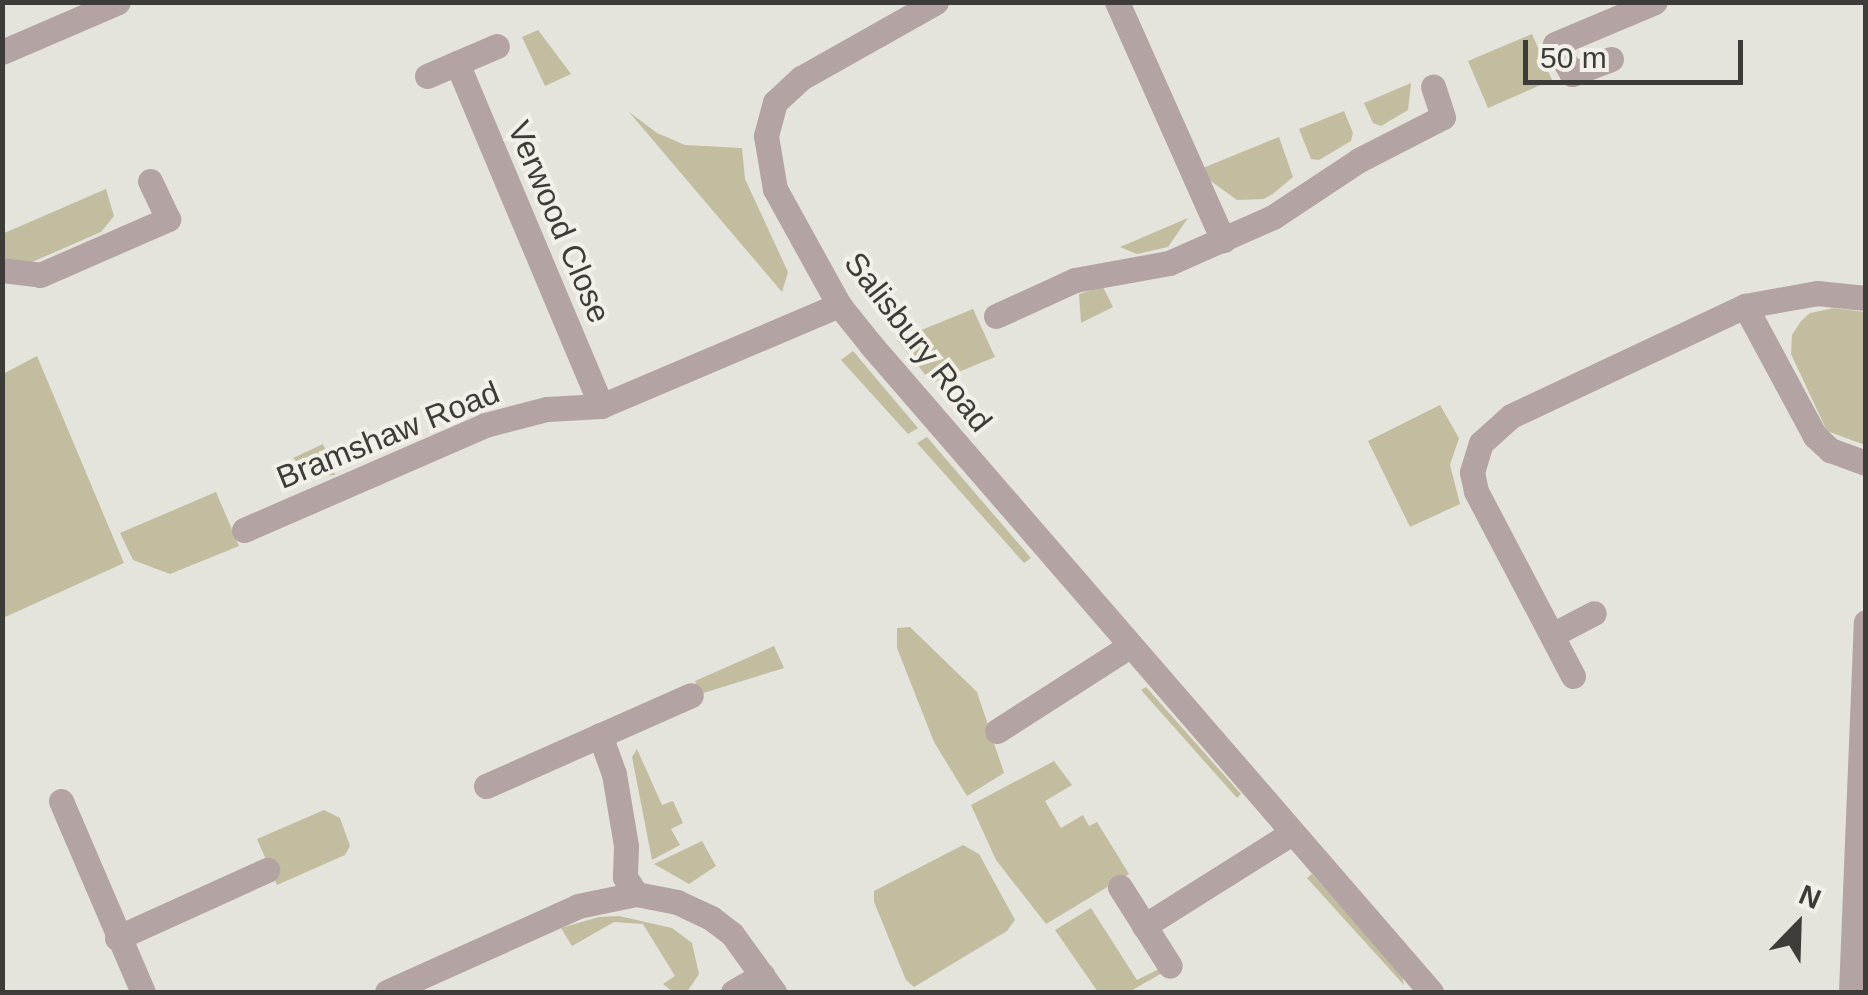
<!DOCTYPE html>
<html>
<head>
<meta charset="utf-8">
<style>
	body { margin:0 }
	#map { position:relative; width:1868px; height:995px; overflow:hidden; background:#e4e3dc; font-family:Helvetica,sans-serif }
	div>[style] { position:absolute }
	.green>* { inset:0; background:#c3bd9f }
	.minor>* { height:25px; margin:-12.5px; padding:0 12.5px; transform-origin:12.5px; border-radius:12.5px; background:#b3a3a2 }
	span { translate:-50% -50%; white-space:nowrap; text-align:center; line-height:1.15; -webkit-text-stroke:8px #f2f0e9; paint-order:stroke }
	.street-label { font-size:32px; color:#3d3c39 }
	.frame { position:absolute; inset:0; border:5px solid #3d3c39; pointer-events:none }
	.north { position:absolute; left:1748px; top:875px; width:100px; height:100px; -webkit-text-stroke:8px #f2f0e9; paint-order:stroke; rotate:23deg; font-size:28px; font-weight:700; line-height:40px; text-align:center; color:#3d3c39 }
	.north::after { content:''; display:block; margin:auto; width:35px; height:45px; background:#3d3c39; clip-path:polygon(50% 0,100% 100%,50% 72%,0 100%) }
	.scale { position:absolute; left:1523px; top:40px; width:220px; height:45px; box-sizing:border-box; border:5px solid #3d3c39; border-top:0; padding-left:12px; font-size:30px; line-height:35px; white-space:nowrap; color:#3d3c39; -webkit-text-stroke:8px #f2f0e9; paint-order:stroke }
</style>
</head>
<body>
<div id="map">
	<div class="green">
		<div style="clip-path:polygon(538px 30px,571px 74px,545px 86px,522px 37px)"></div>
		<div style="clip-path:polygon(1532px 34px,1552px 80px,1488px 108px,1468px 61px)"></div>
		<div style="clip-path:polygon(1411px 83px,1408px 110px,1381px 126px,1373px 123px,1364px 103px)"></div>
		<div style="clip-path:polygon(1344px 111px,1353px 133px,1351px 141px,1319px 160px,1311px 159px,1299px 129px)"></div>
		<div style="clip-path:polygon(629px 112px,657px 133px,685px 145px,742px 148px,745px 179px,788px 272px,782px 292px)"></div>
		<div style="clip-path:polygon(1279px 137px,1293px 177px,1274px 193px,1264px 199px,1237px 200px,1208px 179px,1203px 168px)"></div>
		<div style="clip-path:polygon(106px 189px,114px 216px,101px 232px,32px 262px,3px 258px,2px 234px)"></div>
		<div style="clip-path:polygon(1188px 218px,1168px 247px,1137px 254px,1120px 247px)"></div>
		<div style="clip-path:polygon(1103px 287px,1113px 307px,1081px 323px,1079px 294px)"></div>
		<div style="clip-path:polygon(1834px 308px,1865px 312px,1865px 445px,1827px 431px,1791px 354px,1792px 335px,1801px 321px,1810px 313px)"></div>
		<div style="clip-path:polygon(973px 309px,995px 357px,932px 383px,897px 340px)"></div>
		<div style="clip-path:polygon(853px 351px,918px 428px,908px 434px,841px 360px)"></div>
		<div style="clip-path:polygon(37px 356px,124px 563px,3px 618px,3px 374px)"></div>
		<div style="clip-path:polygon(1440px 405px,1459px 438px,1450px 465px,1460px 504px,1410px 527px,1368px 441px)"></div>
		<div style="clip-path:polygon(927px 437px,1031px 558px,1024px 563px,917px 443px)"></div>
		<div style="clip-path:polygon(323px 444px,335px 475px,313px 476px,293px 458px)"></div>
		<div style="clip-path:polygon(216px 492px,239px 546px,170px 574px,133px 560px,120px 533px)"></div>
		<div style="clip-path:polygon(910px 627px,977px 692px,1004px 773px,967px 796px,934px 742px,897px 648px,897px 628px)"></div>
		<div style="clip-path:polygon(774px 646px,784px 668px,700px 694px,695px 681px)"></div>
		<div style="clip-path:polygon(1146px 687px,1241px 794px,1237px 798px,1141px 690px)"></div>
		<div style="clip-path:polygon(637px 749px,662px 805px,673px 801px,683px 823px,671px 829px,680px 845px,652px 860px,632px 757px)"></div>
		<div style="clip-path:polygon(1054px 761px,1072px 785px,1045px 801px,1061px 828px,1083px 815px,1089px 826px,1097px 822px,1129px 874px,1046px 924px,996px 860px,971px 805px)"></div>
		<div style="clip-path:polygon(324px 810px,340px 818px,350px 846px,345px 855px,277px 885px,257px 839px)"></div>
		<div style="clip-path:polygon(702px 841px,716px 866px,689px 884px,654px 864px)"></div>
		<div style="clip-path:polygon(963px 845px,979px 854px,1015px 920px,1007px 931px,914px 987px,906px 980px,874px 902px,874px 891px)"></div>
		<div style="clip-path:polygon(1312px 874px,1401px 973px,1404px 985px,1307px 878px)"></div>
		<div style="clip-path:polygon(1091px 908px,1137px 980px,1165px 966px,1169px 969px,1129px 992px,1098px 992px,1055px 930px)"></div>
		<div style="clip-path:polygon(619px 916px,672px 928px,692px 943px,699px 974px,687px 992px,673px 992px,663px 984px,675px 976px,643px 924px,614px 922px,572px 946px,561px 928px,599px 917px)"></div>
	</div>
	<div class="minor">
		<div style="left:936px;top:2px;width:155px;rotate:150.6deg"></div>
		<div style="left:801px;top:78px;width:35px;rotate:137deg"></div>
		<div style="left:775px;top:102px;width:35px;rotate:105deg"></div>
		<div style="left:766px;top:136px;width:54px;rotate:80.4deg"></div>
		<div style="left:775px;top:189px;width:132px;rotate:61.1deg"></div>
		<div style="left:839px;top:305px;width:51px;rotate:51.3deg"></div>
		<div style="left:871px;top:345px;width:856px;rotate:49.12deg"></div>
		<div style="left:1117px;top:2px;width:261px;rotate:66deg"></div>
		<div style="left:2px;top:52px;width:126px;rotate:-23.3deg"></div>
		<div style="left:1611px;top:59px;width:42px;rotate:159deg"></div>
		<div style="left:1572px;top:74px;width:34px;rotate:-120deg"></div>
		<div style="left:1555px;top:44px;width:108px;rotate:-22.8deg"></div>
		<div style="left:457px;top:63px;width:372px;rotate:67.2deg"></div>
		<div style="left:427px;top:76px;width:76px;rotate:-23.2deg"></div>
		<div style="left:2px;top:270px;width:38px;rotate:7deg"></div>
		<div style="left:40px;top:275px;width:140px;rotate:-23.6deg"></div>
		<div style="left:168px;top:219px;width:42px;rotate:-115.3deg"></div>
		<div style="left:1745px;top:306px;width:148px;rotate:61.7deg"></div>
		<div style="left:1815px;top:436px;width:21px;rotate:43deg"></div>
		<div style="left:1830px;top:450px;width:38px;rotate:20deg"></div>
		<div style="left:996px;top:316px;width:87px;rotate:-24.5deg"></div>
		<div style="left:1075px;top:280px;width:96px;rotate:-10.3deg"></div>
		<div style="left:1169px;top:263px;width:114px;rotate:-23.9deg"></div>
		<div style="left:1273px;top:217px;width:103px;rotate:-33.5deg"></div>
		<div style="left:1359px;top:160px;width:94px;rotate:-27.1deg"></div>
		<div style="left:1443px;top:117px;width:32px;rotate:-108deg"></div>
		<div style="left:244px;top:530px;width:263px;rotate:-23.5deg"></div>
		<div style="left:485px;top:425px;width:64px;rotate:-14.5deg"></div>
		<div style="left:547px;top:409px;width:54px;rotate:-3.2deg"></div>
		<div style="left:601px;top:406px;width:259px;rotate:-23deg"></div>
		<div style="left:1552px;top:635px;width:47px;rotate:-27.6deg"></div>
		<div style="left:1573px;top:676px;width:209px;rotate:-117.7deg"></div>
		<div style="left:1476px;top:491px;width:19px;rotate:-102deg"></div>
		<div style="left:1472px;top:472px;width:30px;rotate:-73deg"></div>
		<div style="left:1481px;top:443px;width:40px;rotate:-42deg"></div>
		<div style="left:1511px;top:416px;width:259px;rotate:-25.2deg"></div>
		<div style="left:1745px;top:306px;width:73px;rotate:-10.2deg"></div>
		<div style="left:1817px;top:293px;width:49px;rotate:5.8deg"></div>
		<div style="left:997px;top:731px;width:156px;rotate:-32.7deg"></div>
		<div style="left:600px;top:735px;width:41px;rotate:70.3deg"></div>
		<div style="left:614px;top:774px;width:73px;rotate:80.5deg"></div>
		<div style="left:626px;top:846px;width:31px;rotate:92deg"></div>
		<div style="left:625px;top:877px;width:20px;rotate:57deg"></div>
		<div style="left:486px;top:786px;width:224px;rotate:-23.9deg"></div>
		<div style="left:61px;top:801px;width:208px;rotate:66.8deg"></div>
		<div style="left:1120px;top:887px;width:93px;rotate:57.7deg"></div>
		<div style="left:1144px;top:926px;width:173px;rotate:-32.2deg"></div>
		<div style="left:117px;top:938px;width:165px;rotate:-24.4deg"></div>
		<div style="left:387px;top:992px;width:209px;rotate:-24.2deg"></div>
		<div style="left:578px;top:906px;width:59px;rotate:-11.7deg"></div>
		<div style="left:636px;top:894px;width:42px;rotate:11deg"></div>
		<div style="left:677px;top:902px;width:38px;rotate:25deg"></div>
		<div style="left:711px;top:918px;width:26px;rotate:37deg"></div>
		<div style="left:732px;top:934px;width:72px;rotate:54.1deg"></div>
		<div style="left:733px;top:992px;width:34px;rotate:-30deg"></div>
		<div style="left:1851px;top:992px;width:370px;rotate:-87.7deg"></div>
	</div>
	<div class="street-label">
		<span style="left:559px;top:222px;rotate:67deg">Verwood Close</span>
		<span style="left:918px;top:342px;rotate:52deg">Salisbury Road</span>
		<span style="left:388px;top:435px;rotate:-22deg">Bramshaw Road</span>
	</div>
	<div class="frame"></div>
	<div class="north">N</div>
	<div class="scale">50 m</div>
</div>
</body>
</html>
